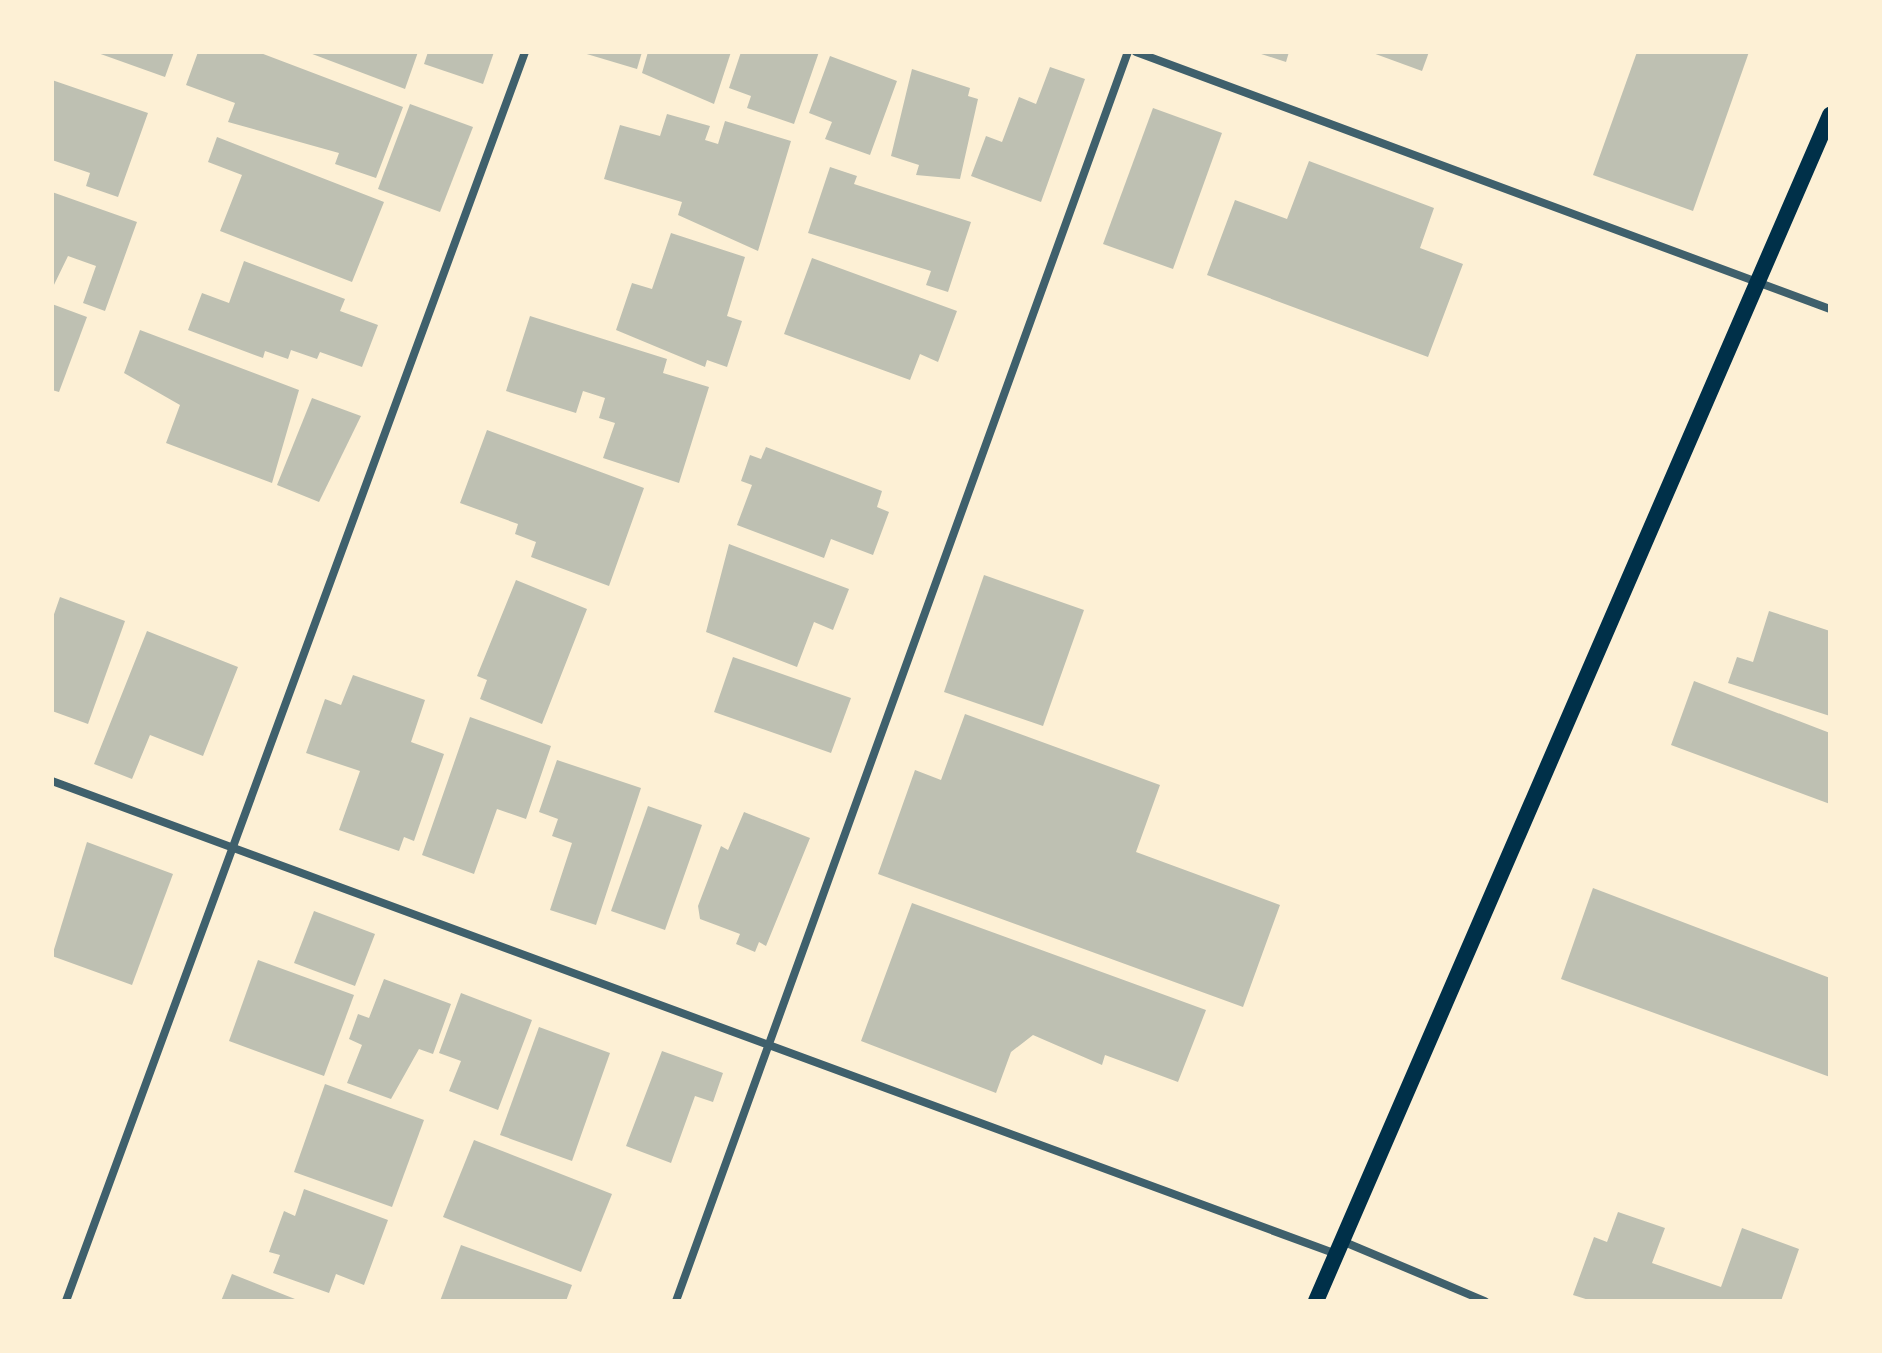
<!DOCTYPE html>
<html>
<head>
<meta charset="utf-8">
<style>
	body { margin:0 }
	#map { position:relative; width:1882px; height:1353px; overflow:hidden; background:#fdf0d5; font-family:"Open Sans",sans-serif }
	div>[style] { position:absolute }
	.building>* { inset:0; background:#bec0b2 }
	.minor>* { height:8px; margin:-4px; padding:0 4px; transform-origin:4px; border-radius:4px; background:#3f606c }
	.secondary>* { height:16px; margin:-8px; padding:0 8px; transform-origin:8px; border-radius:8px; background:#003049 }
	span { translate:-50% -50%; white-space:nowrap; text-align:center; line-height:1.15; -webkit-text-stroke:7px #fdf0d5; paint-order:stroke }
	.frame { position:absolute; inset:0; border:54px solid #fdf0d5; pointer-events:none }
</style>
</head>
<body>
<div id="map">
	<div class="building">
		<div style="clip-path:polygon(95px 52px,174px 52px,165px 77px)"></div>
		<div style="clip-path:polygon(198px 52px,258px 52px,403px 107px,376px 178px,335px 164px,339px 153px,228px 122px,235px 103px,186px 85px)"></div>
		<div style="clip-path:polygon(307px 52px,418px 52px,405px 89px)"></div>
		<div style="clip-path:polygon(428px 52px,494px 52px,483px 84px,424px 64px)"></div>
		<div style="clip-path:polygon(580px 52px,642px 52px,637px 69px)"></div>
		<div style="clip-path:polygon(648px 52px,731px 52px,714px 104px,642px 73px)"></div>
		<div style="clip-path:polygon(741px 52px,819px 52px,794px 124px,747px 108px,751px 96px,729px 88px)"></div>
		<div style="clip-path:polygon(1255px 52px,1289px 52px,1286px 62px)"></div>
		<div style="clip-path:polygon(1370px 52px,1429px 52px,1422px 71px)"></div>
		<div style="clip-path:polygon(1637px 52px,1749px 52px,1693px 211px,1593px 175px)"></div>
		<div style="clip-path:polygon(830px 56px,897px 81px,870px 155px,825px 139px,832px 122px,809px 113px)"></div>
		<div style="clip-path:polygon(1050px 67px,1085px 79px,1041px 202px,971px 176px,986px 136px,1002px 142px,1019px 97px,1036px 104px)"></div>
		<div style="clip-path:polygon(912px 69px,970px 88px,968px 96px,978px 99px,960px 179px,916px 175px,919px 165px,891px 156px)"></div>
		<div style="clip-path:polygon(52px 80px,148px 113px,118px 197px,86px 186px,90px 173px,52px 160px)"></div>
		<div style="clip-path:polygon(410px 104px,473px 127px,440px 212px,378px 189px)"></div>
		<div style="clip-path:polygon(1153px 108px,1222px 133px,1173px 269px,1103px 244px)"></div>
		<div style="clip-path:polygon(667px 114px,710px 126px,705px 140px,718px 144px,725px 121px,791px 141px,758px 251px,678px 215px,682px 202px,604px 179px,620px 125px,660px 136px)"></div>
		<div style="clip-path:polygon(217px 137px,384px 202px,352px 282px,220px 231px,242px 175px,208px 162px)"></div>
		<div style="clip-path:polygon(1309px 161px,1434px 208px,1420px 248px,1463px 264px,1428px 357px,1207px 275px,1235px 200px,1287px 219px)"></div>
		<div style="clip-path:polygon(830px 167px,857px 176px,854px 184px,971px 222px,948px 292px,926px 285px,931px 271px,808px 233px)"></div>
		<div style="clip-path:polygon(52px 192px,137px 222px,105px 311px,83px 303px,96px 266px,68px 256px,52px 289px)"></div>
		<div style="clip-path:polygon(671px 233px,745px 257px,727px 316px,742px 321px,727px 367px,707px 360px,705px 367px,616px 330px,632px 283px,652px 289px)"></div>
		<div style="clip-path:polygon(812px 258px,957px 311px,938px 362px,920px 354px,910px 380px,784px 334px)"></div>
		<div style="clip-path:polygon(244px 261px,345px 299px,340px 311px,378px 325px,362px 367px,320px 352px,317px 359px,291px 350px,288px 359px,265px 351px,263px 358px,188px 330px,202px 293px,229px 303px)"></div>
		<div style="clip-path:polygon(52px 304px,87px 317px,59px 392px,52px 390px)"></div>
		<div style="clip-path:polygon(530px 316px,667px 359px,663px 373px,709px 387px,679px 483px,603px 458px,615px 423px,599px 418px,605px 398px,583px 391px,576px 413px,506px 391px)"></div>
		<div style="clip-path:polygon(140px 330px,299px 390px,272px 483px,166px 443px,180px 405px,124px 373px)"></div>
		<div style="clip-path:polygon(312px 398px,361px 416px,319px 502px,277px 485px)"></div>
		<div style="clip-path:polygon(487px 430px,644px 488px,609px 586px,531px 557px,536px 542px,515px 534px,518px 524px,460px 503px)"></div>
		<div style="clip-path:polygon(766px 447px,882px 491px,877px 507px,889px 512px,873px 555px,831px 539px,824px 558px,737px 525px,752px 485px,741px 481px,750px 455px,761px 459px)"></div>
		<div style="clip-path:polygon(729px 544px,849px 589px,833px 630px,814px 622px,797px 667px,706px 632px)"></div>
		<div style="clip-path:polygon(984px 575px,1084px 610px,1043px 726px,944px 692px)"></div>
		<div style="clip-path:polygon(516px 580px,587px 609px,542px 724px,480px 699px,487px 680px,477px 676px)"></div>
		<div style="clip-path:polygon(60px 597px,125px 621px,88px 724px,52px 711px,52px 620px)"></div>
		<div style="clip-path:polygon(1769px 611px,1830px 631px,1830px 716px,1728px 683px,1737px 657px,1753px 662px)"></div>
		<div style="clip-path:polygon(147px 631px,238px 667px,203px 756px,150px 735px,132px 779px,94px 764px)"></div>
		<div style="clip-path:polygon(733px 657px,851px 698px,831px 753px,714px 712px)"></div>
		<div style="clip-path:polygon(353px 675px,425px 700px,411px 742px,444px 754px,414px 841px,404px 837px,399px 851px,339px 830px,360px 771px,306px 753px,325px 699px,341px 705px)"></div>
		<div style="clip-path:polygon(1694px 681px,1830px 733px,1830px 804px,1671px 745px)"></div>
		<div style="clip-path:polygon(965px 714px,1160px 785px,1136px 852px,1280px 905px,1243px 1007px,878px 874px,915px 770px,941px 780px)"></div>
		<div style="clip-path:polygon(470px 717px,551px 746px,526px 819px,497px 809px,474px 874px,422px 855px)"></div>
		<div style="clip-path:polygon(557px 760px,641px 788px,596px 925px,550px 910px,572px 843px,552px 836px,558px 819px,539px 812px)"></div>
		<div style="clip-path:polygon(648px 806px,702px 825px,665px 930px,611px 911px)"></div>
		<div style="clip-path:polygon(744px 812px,810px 838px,766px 946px,759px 942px,755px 952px,736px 944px,740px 934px,700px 919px,698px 906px,721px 846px,728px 850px)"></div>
		<div style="clip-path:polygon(87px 842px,173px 874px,132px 985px,52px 956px)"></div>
		<div style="clip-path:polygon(1593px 888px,1830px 978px,1830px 1077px,1561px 979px)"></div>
		<div style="clip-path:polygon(912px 903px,1206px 1010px,1178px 1082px,1105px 1055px,1102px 1065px,1033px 1035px,1011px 1052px,996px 1093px,861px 1041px)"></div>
		<div style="clip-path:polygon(314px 911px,375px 934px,355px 986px,294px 963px)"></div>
		<div style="clip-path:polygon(258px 960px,354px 995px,324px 1076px,229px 1041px)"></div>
		<div style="clip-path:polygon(384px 979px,451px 1004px,433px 1054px,419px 1049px,391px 1099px,347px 1083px,362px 1045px,349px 1039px,358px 1014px,369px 1018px)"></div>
		<div style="clip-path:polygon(461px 993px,532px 1020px,498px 1110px,449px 1091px,461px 1061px,439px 1053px)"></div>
		<div style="clip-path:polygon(539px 1027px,610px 1053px,572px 1161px,500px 1135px)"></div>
		<div style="clip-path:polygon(662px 1051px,723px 1073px,713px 1102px,695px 1096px,671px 1163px,626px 1146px)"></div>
		<div style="clip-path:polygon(325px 1084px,424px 1120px,392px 1207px,294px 1172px)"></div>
		<div style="clip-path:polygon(474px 1140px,612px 1194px,581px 1272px,443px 1217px)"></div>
		<div style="clip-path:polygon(304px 1189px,388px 1220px,364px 1285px,336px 1274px,329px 1293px,273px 1273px,280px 1255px,269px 1252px,284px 1211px,295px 1216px)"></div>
		<div style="clip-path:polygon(1618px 1212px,1665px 1228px,1652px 1263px,1721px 1287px,1742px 1228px,1799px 1249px,1781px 1301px,1592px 1301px,1573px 1295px,1594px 1237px,1607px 1242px)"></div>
		<div style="clip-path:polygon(461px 1245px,572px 1285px,566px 1301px,440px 1301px)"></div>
		<div style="clip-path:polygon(232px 1274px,300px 1301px,221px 1301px)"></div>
	</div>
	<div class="minor">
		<div style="left:1136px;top:52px;width:740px;rotate:20.32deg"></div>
		<div style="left:52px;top:781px;width:1368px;rotate:20.22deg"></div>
		<div style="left:1342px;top:1241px;width:155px;rotate:22.8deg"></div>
		<div style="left:66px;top:1301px;width:1331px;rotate:-69.82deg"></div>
		<div style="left:676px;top:1301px;width:1328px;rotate:-70.11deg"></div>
	</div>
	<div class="secondary">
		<div style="left:1316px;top:1301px;width:1293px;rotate:-66.57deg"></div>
	</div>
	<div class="frame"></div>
</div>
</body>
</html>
